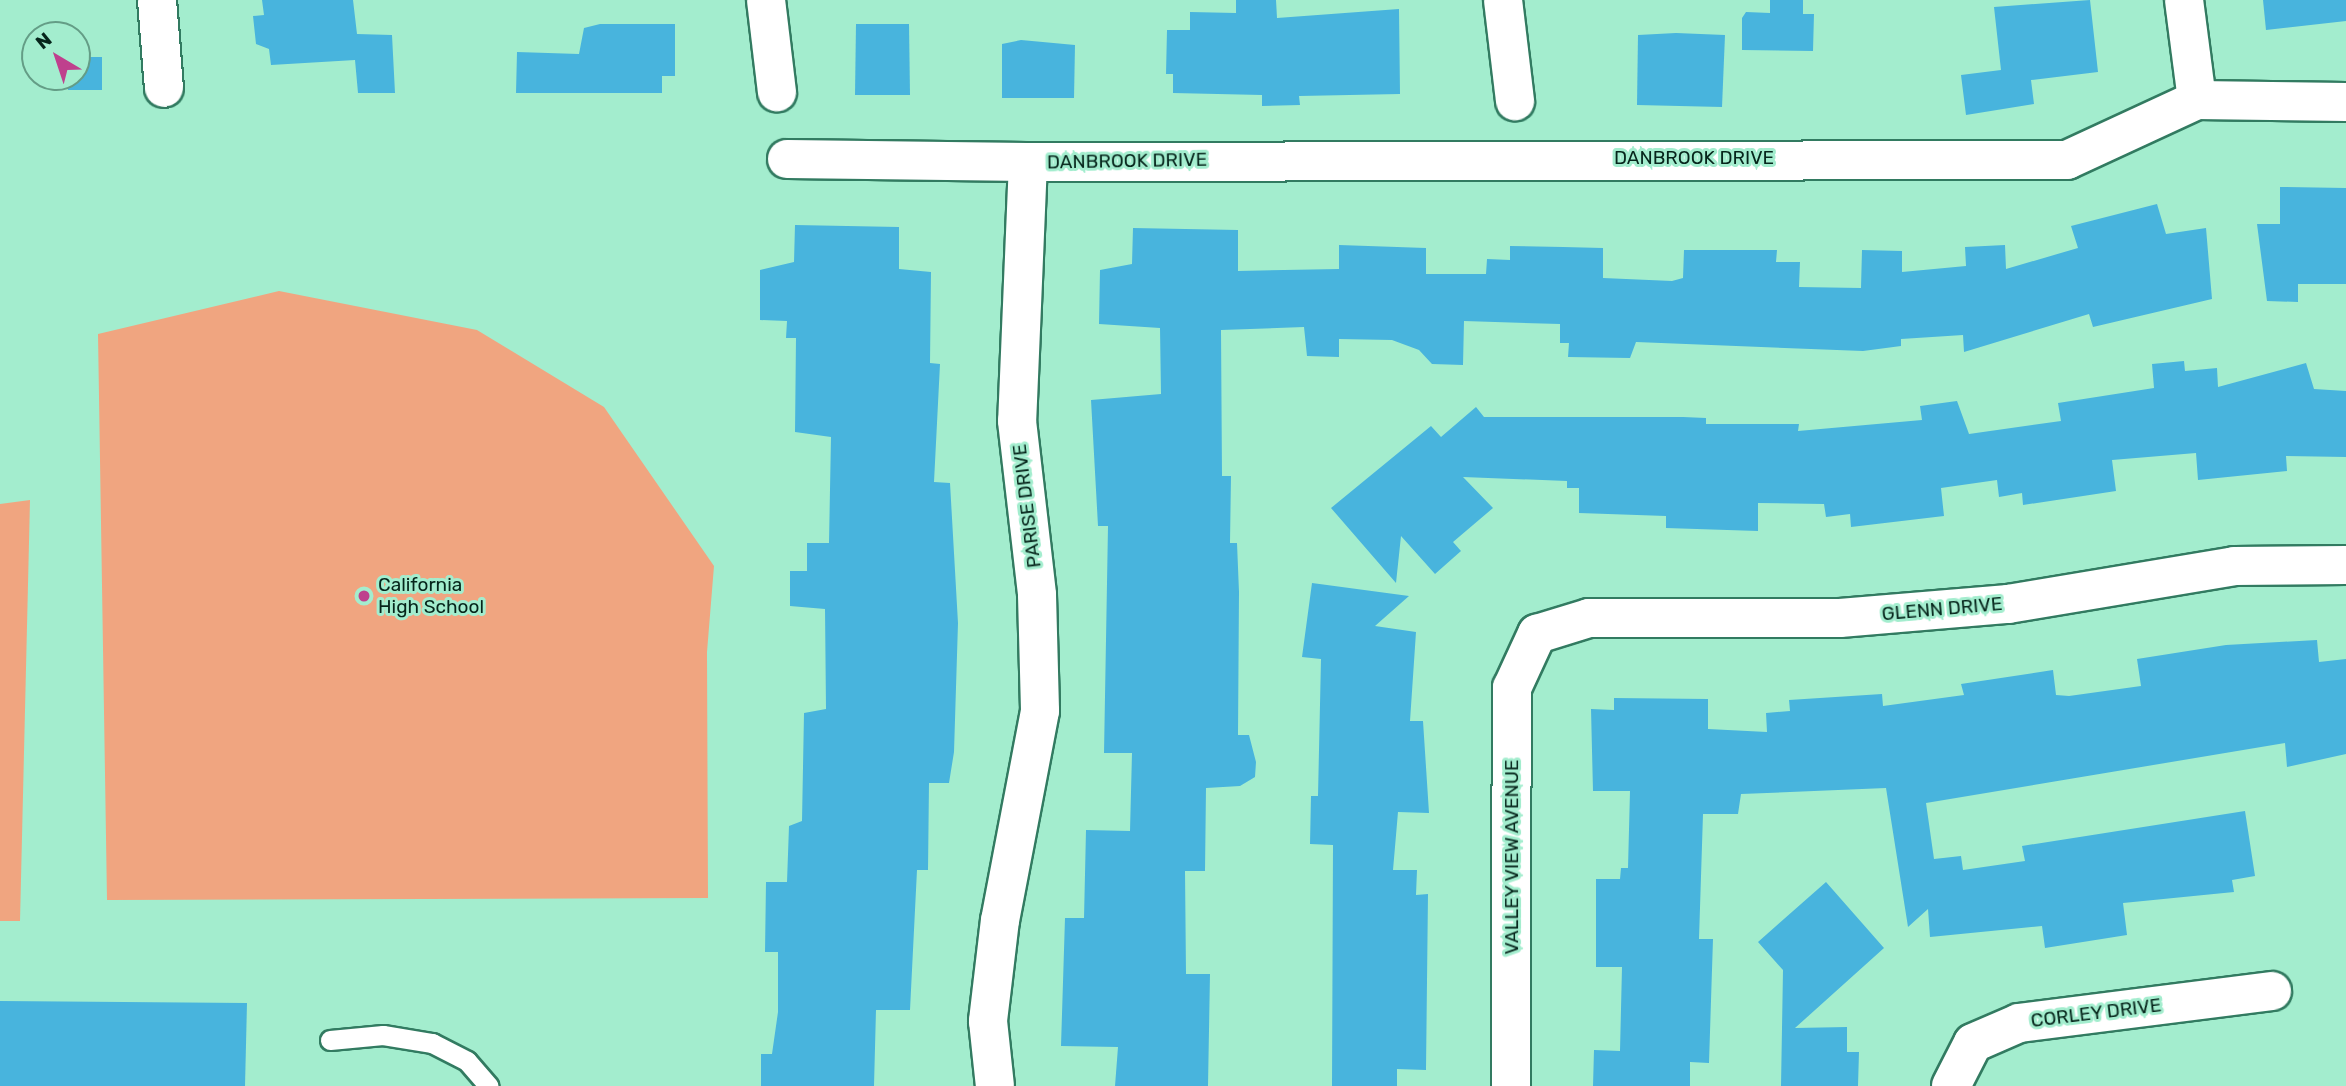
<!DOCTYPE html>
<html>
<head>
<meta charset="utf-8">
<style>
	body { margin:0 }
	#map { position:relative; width:2346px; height:1086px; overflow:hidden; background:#a3edce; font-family:Rubik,sans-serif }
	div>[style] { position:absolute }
	.green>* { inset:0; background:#f0a580 }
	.building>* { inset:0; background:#48b4dd }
	.roads { filter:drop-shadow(2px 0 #327b61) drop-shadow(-2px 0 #327b61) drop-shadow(0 2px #327b61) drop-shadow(0 -2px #327b61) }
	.service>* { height:19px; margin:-9.5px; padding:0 9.5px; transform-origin:9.5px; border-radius:9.5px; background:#fff }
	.minor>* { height:38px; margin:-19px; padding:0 19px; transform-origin:19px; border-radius:19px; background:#fff }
	.dots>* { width:19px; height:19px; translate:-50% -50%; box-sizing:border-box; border:4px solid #a3edce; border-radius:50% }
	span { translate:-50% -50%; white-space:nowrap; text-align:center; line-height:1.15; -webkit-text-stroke:6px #a3edce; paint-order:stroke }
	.street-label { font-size:19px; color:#06251b }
	.poi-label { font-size:19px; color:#06251b }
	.left { translate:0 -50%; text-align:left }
	.north { position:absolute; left:21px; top:21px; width:70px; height:70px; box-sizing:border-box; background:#a3edce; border:2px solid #649d86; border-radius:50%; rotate:321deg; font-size:19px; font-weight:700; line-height:28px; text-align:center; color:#06251b }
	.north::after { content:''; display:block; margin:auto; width:24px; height:32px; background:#bf408d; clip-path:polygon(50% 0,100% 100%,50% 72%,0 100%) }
</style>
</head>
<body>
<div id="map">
	<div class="green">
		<div style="clip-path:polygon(279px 291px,477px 330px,604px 407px,714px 566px,707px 652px,708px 898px,107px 900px,98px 334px)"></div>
		<div style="clip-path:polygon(30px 500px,20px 921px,0 921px,0 504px)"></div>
	</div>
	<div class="building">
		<div style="clip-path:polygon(262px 0,353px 0,357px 34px,392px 35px,395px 93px,358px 93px,355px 60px,271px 65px,269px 49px,256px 44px,253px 16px,264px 15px)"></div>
		<div style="clip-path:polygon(1236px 0,1276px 0,1277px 18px,1399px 9px,1400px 94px,1299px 96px,1300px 105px,1262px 106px,1262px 95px,1173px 93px,1173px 74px,1166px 74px,1167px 30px,1190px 30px,1190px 12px,1236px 13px)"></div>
		<div style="clip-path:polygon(1770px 0,1803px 0,1803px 14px,1814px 14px,1813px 51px,1742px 50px,1742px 18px,1746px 12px,1770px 13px)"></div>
		<div style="clip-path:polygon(2090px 0,2098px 72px,2031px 80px,2034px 104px,1966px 115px,1961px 75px,2001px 70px,1994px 7px)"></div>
		<div style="clip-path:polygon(2263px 0,2346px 0,2346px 21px,2266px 30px)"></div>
		<div style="clip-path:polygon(600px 24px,675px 24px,675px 76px,662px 76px,662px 93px,516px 93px,517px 52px,579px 54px,584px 28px)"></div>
		<div style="clip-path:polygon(856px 24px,909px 24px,910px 95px,855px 95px)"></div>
		<div style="clip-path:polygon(1676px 33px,1725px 35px,1722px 107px,1637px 105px,1638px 35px)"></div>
		<div style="clip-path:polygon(1021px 40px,1075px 45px,1074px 98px,1002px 98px,1002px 44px)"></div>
		<div style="clip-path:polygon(77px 57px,102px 57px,102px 90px,68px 90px,68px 77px,77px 77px)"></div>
		<div style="clip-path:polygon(2280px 187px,2346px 188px,2346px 284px,2298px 284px,2298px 302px,2267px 301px,2257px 224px,2280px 224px)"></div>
		<div style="clip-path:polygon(2157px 204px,2166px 234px,2206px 228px,2212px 299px,2093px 327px,2089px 314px,1964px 352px,1963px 335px,1901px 339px,1901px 346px,1863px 351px,1636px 342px,1630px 358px,1568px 357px,1569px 343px,1560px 343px,1560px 324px,1464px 321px,1463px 365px,1432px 364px,1419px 350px,1392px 340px,1339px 339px,1339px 357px,1307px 356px,1304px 327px,1221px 330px,1222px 476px,1231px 476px,1230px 543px,1237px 543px,1239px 592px,1238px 735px,1249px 735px,1256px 762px,1255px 777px,1240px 786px,1206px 788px,1205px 871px,1185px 871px,1186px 974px,1210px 974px,1208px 1086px,1115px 1086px,1118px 1047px,1061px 1046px,1065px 918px,1084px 918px,1086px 830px,1130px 831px,1132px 753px,1104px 753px,1108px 526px,1098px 526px,1091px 400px,1161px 394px,1160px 328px,1099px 324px,1100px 270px,1132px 264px,1133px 228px,1238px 230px,1238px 271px,1339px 269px,1339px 245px,1426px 248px,1426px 274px,1486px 274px,1487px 259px,1510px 260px,1510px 246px,1563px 247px,1603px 248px,1603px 278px,1672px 281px,1683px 278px,1684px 250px,1777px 250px,1776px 262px,1800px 262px,1799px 287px,1861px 288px,1862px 250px,1902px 251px,1902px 272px,1966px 266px,1965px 247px,2005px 245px,2006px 269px,2078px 248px,2071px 226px)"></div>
		<div style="clip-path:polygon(795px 225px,899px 227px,899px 269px,931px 272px,930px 363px,940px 364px,934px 482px,950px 483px,958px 623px,954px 752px,949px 783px,929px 783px,928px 870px,917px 870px,910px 1010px,876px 1010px,874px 1086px,761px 1086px,761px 1054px,772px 1054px,778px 1012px,778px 952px,765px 952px,766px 882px,787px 882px,789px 826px,802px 821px,804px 713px,826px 709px,825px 609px,790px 606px,790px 571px,807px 571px,807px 543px,829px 543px,831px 437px,795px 432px,796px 338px,786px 338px,787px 321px,760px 320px,760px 270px,794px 262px)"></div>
		<div style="clip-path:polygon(2184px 361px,2185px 371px,2217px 368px,2218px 387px,2306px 363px,2314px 389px,2346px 391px,2346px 457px,2286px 456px,2287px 471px,2198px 480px,2196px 453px,2112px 460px,2116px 491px,2023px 505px,2022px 493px,1999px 497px,1997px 480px,1941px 488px,1944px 516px,1851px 527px,1850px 514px,1826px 517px,1824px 504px,1758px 503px,1758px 531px,1666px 528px,1666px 516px,1579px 513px,1579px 488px,1567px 488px,1567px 481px,1463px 477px,1493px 508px,1453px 542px,1461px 551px,1435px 574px,1401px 536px,1396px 583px,1331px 508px,1431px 426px,1441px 437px,1476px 407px,1484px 417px,1683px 417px,1706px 418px,1706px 424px,1799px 424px,1798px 431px,1922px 420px,1920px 406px,1957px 401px,1969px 434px,2061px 421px,2058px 403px,2154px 388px,2152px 364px)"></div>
		<div style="clip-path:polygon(1312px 583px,1409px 596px,1375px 626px,1416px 632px,1410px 721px,1423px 721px,1429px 813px,1398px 812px,1393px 870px,1417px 870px,1416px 895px,1428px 894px,1426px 1070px,1397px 1069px,1397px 1086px,1332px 1086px,1333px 845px,1310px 844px,1311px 796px,1318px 796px,1321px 659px,1302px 657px)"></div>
		<div style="clip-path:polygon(2317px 640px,2319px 662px,2346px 659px,2346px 754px,2287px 767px,2285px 743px,1926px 803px,1934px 859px,1961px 856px,1963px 870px,2025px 861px,2022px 846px,2245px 811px,2255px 876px,2232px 880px,2234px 892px,2123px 903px,2127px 935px,2045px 948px,2042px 926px,1930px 937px,1928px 909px,1908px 927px,1886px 788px,1741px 794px,1738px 814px,1703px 814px,1699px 939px,1713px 939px,1709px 1063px,1690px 1062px,1690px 1086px,1593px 1086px,1594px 1050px,1620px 1051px,1622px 967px,1596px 967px,1596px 879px,1620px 879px,1621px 868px,1628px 868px,1630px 791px,1593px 791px,1591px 709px,1614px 710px,1614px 698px,1708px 699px,1708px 729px,1767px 732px,1766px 713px,1790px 711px,1789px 700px,1882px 694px,1883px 706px,1964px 695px,1961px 684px,2053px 670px,2056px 695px,2069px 696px,2141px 686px,2137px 659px,2226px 645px)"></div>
		<div style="clip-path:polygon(1826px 882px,1884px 948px,1795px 1028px,1847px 1027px,1847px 1052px,1859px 1052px,1858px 1086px,1781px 1086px,1783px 970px,1758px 942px)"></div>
		<div style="clip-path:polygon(0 1001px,247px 1003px,245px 1086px,0 1086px)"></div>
	</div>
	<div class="roads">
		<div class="service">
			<div style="left:330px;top:1040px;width:53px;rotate:-5.4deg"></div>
			<div style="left:383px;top:1035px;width:50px;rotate:9.3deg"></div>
			<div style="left:432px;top:1043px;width:39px;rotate:27deg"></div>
			<div style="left:467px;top:1061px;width:33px;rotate:49deg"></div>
		</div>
		<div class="minor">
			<div style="left:157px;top:0;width:88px;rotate:85.5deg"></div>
			<div style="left:766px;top:0;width:93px;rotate:83.2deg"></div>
			<div style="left:1503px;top:0;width:102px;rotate:83.2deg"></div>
			<div style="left:2184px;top:0;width:101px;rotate:82.6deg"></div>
			<div style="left:787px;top:159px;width:241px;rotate:0.7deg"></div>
			<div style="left:1028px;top:162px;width:259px;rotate:92.4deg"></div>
			<div style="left:1017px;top:421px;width:175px;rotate:83.4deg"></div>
			<div style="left:1037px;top:595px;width:116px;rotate:88.5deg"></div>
			<div style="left:1040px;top:711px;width:213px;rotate:100.8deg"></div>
			<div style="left:1000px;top:920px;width:102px;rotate:96.8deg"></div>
			<div style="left:988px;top:1021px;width:65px;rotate:83.9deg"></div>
			<div style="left:1028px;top:162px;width:1039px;rotate:-0.11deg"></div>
			<div style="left:2067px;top:160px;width:143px;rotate:-24.8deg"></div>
			<div style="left:2197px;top:100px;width:149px;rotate:0.8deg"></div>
			<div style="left:1511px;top:1086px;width:398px;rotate:-89.9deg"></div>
			<div style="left:1512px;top:688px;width:60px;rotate:-65.2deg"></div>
			<div style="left:1537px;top:634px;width:54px;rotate:-17.1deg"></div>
			<div style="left:1589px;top:618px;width:251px"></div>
			<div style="left:1840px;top:618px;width:169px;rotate:-4.8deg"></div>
			<div style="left:2008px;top:604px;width:229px;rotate:-9.5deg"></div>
			<div style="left:2234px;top:566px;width:112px;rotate:-0.5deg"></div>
			<div style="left:1951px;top:1086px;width:48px;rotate:-62.9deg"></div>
			<div style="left:1973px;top:1043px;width:50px;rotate:-23.5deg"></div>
			<div style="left:2019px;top:1023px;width:255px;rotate:-7.2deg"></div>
		</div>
	</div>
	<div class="dots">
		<div style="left:364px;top:596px;background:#bf408d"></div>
	</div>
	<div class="street-label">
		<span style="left:1694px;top:158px">DANBROOK DRIVE</span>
		<span style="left:1127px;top:161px;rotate:-1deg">DANBROOK DRIVE</span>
		<span style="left:1027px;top:506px;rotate:-97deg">PARISE DRIVE</span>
		<span style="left:1942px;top:609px;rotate:-5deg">GLENN DRIVE</span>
		<span style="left:1512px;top:857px;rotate:-90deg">VALLEY VIEW AVENUE</span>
		<span style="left:2096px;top:1013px;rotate:-7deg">CORLEY DRIVE</span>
	</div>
	<div class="poi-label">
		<span class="left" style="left:378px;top:596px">California<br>High School</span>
	</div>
	<div class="north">N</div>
</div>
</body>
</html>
